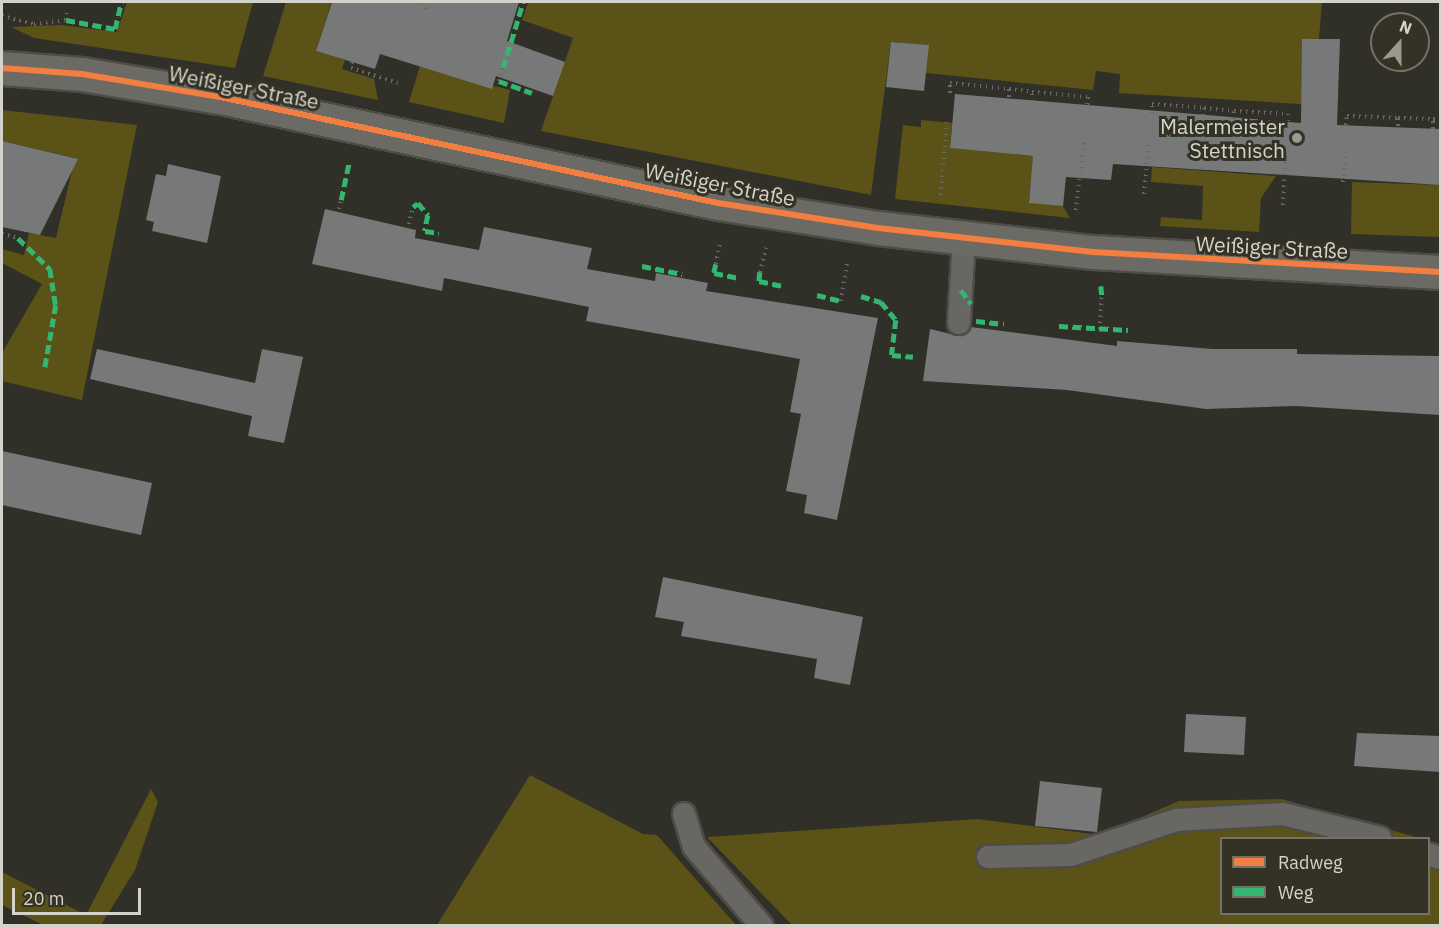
<!DOCTYPE html>
<html>
<head>
<meta charset="utf-8">
<style>
	body { margin:0 }
	#map { position:relative; width:1442px; height:927px; overflow:hidden; background:#302f28; font-family:"IBM Plex Sans",sans-serif }
	div>[style] { position:absolute }
	.green>* { inset:0; background:#5a5217 }
	.building>* { inset:0; background:#767978 }
	.path>* { height:4px; margin-top:-2px; transform-origin:0; background:repeating-linear-gradient(90deg,#686864 0 1.5px,transparent 0 6px) }
	.roads { filter:drop-shadow(2px 0 #4d4c46) drop-shadow(-2px 0 #4d4c46) drop-shadow(0 2px #4d4c46) drop-shadow(0 -2px #4d4c46) }
	.lane>* { height:22px; margin:-11px; padding:0 11px; transform-origin:11px; border-radius:11px; background:#686764 }
	.secondary>* { height:33px; margin:-16.5px; padding:0 16.5px; transform-origin:16.5px; border-radius:16.5px; background:#6b6a65 }
	.quiet>* { height:4.5px; margin-top:-2.25px; transform-origin:0; background:repeating-linear-gradient(90deg,#33b770 0 9px,transparent 0 13.5px) }
	.cycleway>* { height:6px; margin:-3px; padding:0 3px; transform-origin:3px; border-radius:3px; background:#f27e40 }
	.dots>* { width:16px; height:16px; translate:-50% -50%; box-sizing:border-box; border:3px solid #333225; border-radius:50% }
	span { translate:-50% -50%; white-space:nowrap; text-align:center; line-height:1.15; -webkit-text-stroke:6px #333225; paint-order:stroke }
	.street-label { font-size:21px; color:#d4d3cb }
	.poi-label { font-size:21px; color:#d4d3cb }
	.right { translate:-100% -50%; text-align:right }
	.frame { position:absolute; inset:0; border:3px solid #d4d3cb; pointer-events:none }
	.legend { position:absolute; left:1220px; top:837px; width:210px; height:78px; box-sizing:border-box; background:#333225; border:2px solid #737267; margin:0; padding:8px 10px; list-style:none; font-size:18px; color:#d4d3cb }
	.legend li { display:flex; align-items:center; gap:12px; height:30px }
	.legend b { width:30px; border:2px solid #737267 }
	.north { position:absolute; left:1370px; top:12px; width:60px; height:60px; box-sizing:border-box; background:#333225; border:2px solid #737267; border-radius:50%; rotate:21deg; font-size:16px; font-weight:700; line-height:24px; text-align:center; color:#d4d3cb }
	.north::after { content:''; display:block; margin:auto; width:21px; height:27px; background:#9b9a92; clip-path:polygon(50% 0,100% 100%,50% 72%,0 100%) }
	.scale { position:absolute; left:12px; top:888px; width:129px; height:27px; box-sizing:border-box; border:3px solid #d4d3cb; border-top:0; padding-left:8px; font-size:18px; line-height:21px; white-space:nowrap; color:#d4d3cb; -webkit-text-stroke:4px #333225; paint-order:stroke }
</style>
</head>
<body>
<div id="map">
	<div class="green">
		<div style="clip-path:polygon(127px 2px,253px 2px,235px 68px,34px 38px,11px 27px,61px 25px,117px 32px)"></div>
		<div style="clip-path:polygon(286px 2px,331px 3px,316px 51px,345px 60px,342px 69px,374px 79px,378px 100px,263px 76px)"></div>
		<div style="clip-path:polygon(432px 2px,451px 2px,435px 71px,510px 90px,504px 123px,409px 102px,436px 13px)"></div>
		<div style="clip-path:polygon(528px 2px,1322px 2px,1319px 39px,1302px 39px,1302px 77px,1317px 105px,1119px 93px,1120px 74px,1096px 71px,1093px 90px,926px 73px,928px 45px,891px 42px,871px 195px,541px 131px,573px 38px,522px 20px)"></div>
		<div style="clip-path:polygon(2px 110px,137px 125px,82px 400px,2px 381px,2px 353px,42px 284px,2px 263px,2px 249px,24px 255px,29px 233px,56px 238px,75px 158px,2px 141px)"></div>
		<div style="clip-path:polygon(921px 120px,952px 123px,950px 148px,1043px 157px,1041px 183px,1031px 182px,1029px 202px,1063px 206px,1070px 218px,895px 199px,903px 125px,921px 127px)"></div>
		<div style="clip-path:polygon(1152px 167px,1276px 176px,1261px 198px,1259px 232px,1160px 226px,1161px 217px,1202px 220px,1203px 186px,1151px 182px)"></div>
		<div style="clip-path:polygon(1352px 182px,1440px 185px,1440px 237px,1351px 234px)"></div>
		<div style="clip-path:polygon(530px 775px,643px 834px,657px 835px,736px 925px,437px 925px)"></div>
		<div style="clip-path:polygon(151px 789px,158px 802px,135px 870px,101px 925px,43px 925px,2px 905px,2px 872px,86px 915px)"></div>
		<div style="clip-path:polygon(1281px 799px,1419px 838px,1222px 838px,1222px 914px,1428px 914px,1429px 841px,1440px 845px,1440px 925px,792px 925px,707px 837px,977px 819px,1100px 835px,1179px 801px)"></div>
	</div>
	<div class="building">
		<div style="clip-path:polygon(332px 2px,519px 2px,507px 41px,565px 62px,553px 96px,496px 76px,492px 89px,380px 54px,375px 69px,316px 51px)"></div>
		<div style="clip-path:polygon(1302px 39px,1340px 39px,1337px 125px,1440px 129px,1440px 185px,1113px 164px,1111px 180px,1066px 177px,1063px 206px,1029px 203px,1033px 156px,950px 148px,955px 94px,1301px 123px)"></div>
		<div style="clip-path:polygon(891px 42px,929px 45px,924px 91px,886px 87px)"></div>
		<div style="clip-path:polygon(2px 141px,78px 159px,40px 235px,2px 227px)"></div>
		<div style="clip-path:polygon(168px 164px,221px 176px,207px 243px,152px 231px,154px 222px,146px 220px,156px 174px,166px 176px)"></div>
		<div style="clip-path:polygon(325px 209px,416px 230px,415px 238px,479px 250px,484px 227px,592px 248px,587px 269px,655px 281px,656px 273px,708px 283px,706px 291px,878px 318px,837px 520px,804px 513px,807px 495px,786px 491px,801px 414px,790px 412px,800px 359px,586px 321px,589px 307px,444px 278px,442px 291px,312px 264px)"></div>
		<div style="clip-path:polygon(971px 327px,1117px 346px,1117px 341px,1212px 349px,1297px 349px,1297px 354px,1440px 356px,1440px 415px,1296px 406px,1206px 409px,1067px 390px,923px 381px,930px 329px,959px 336px)"></div>
		<div style="clip-path:polygon(97px 349px,255px 383px,262px 349px,303px 357px,284px 443px,248px 436px,252px 416px,90px 379px)"></div>
		<div style="clip-path:polygon(2px 451px,152px 483px,141px 535px,2px 505px)"></div>
		<div style="clip-path:polygon(663px 577px,863px 617px,850px 685px,814px 678px,817px 659px,681px 636px,684px 622px,655px 617px)"></div>
		<div style="clip-path:polygon(1186px 714px,1246px 717px,1244px 755px,1184px 752px)"></div>
		<div style="clip-path:polygon(1357px 733px,1440px 736px,1440px 772px,1354px 766px)"></div>
		<div style="clip-path:polygon(1040px 781px,1102px 788px,1097px 832px,1035px 826px)"></div>
	</div>
	<div class="path">
		<div style="left:423px;top:2px;width:9px;rotate:69deg"></div>
		<div style="left:2px;top:16px;width:33px;rotate:14deg"></div>
		<div style="left:34px;top:24px;width:32px;rotate:-7deg"></div>
		<div style="left:66px;top:20px;width:7px;rotate:-82deg"></div>
		<div style="left:352px;top:62px;width:6px;rotate:99deg"></div>
		<div style="left:351px;top:68px;width:49px;rotate:17.7deg"></div>
		<div style="left:499px;top:81px;width:14px;rotate:-73deg"></div>
		<div style="left:1009px;top:89px;width:23px;rotate:7deg"></div>
		<div style="left:950px;top:93px;width:10px;rotate:-90deg"></div>
		<div style="left:950px;top:83px;width:59px;rotate:5.8deg"></div>
		<div style="left:1009px;top:89px;width:10px;rotate:90deg"></div>
		<div style="left:1032px;top:101px;width:9px;rotate:-90deg"></div>
		<div style="left:1032px;top:92px;width:56px;rotate:5.1deg"></div>
		<div style="left:1088px;top:97px;width:10px;rotate:96deg"></div>
		<div style="left:1204px;top:108px;width:30px;rotate:6deg"></div>
		<div style="left:1152px;top:113px;width:9px;rotate:-90deg"></div>
		<div style="left:1152px;top:104px;width:52px;rotate:4.4deg"></div>
		<div style="left:1204px;top:108px;width:8px;rotate:97deg"></div>
		<div style="left:1398px;top:118px;width:35px;rotate:2deg"></div>
		<div style="left:1233px;top:119px;width:8px;rotate:-83deg"></div>
		<div style="left:1234px;top:111px;width:54px;rotate:3.2deg"></div>
		<div style="left:1288px;top:114px;width:8px;rotate:90deg"></div>
		<div style="left:1346px;top:125px;width:9px;rotate:-84deg"></div>
		<div style="left:1347px;top:116px;width:51px;rotate:2.2deg"></div>
		<div style="left:1398px;top:118px;width:10px;rotate:90deg"></div>
		<div style="left:1433px;top:129px;width:10px;rotate:-90deg"></div>
		<div style="left:1433px;top:119px;width:7px"></div>
		<div style="left:1343px;top:182px;width:25px;rotate:-83deg"></div>
		<div style="left:1144px;top:194px;width:49px;rotate:-84.2deg"></div>
		<div style="left:941px;top:195px;width:73px;rotate:-85.3deg"></div>
		<div style="left:1283px;top:205px;width:52px;rotate:-86.7deg"></div>
		<div style="left:339px;top:209px;width:9px;rotate:-77deg"></div>
		<div style="left:1076px;top:210px;width:70px;rotate:-83.5deg"></div>
		<div style="left:409px;top:224px;width:17px;rotate:-77deg"></div>
		<div style="left:2px;top:234px;width:16px;rotate:14deg"></div>
		<div style="left:716px;top:264px;width:23px;rotate:-80deg"></div>
		<div style="left:760px;top:272px;width:25px;rotate:-76deg"></div>
		<div style="left:841px;top:301px;width:39px;rotate:-81deg"></div>
		<div style="left:1100px;top:329px;width:33px;rotate:-87deg"></div>
	</div>
	<div class="roads">
		<div class="lane">
			<div style="left:959px;top:323px;width:83px;rotate:-86.6deg"></div>
			<div style="left:684px;top:814px;width:34px;rotate:73deg"></div>
			<div style="left:694px;top:847px;width:104px;rotate:49.3deg"></div>
			<div style="left:1428px;top:854px;width:13px;rotate:18deg"></div>
			<div style="left:988px;top:857px;width:83px;rotate:-1.4deg"></div>
			<div style="left:1071px;top:855px;width:111px;rotate:-18.4deg"></div>
			<div style="left:1176px;top:820px;width:107px;rotate:-3.2deg"></div>
			<div style="left:1283px;top:814px;width:100px;rotate:13.9deg"></div>
		</div>
		<div class="secondary">
			<div style="left:2px;top:68px;width:80px;rotate:4.3deg"></div>
			<div style="left:82px;top:74px;width:140px;rotate:9.5deg"></div>
			<div style="left:220px;top:97px;width:509px;rotate:12.02deg"></div>
			<div style="left:718px;top:203px;width:162px;rotate:8.9deg"></div>
			<div style="left:878px;top:228px;width:216px;rotate:6.4deg"></div>
			<div style="left:1093px;top:252px;width:348px;rotate:3.3deg"></div>
		</div>
	</div>
	<div class="quiet">
		<div style="left:66px;top:20px;width:50px;rotate:10.4deg"></div>
		<div style="left:115px;top:29px;width:28px;rotate:-77deg"></div>
		<div style="left:503px;top:68px;width:69px;rotate:-73.1deg"></div>
		<div style="left:499px;top:81px;width:35px;rotate:20deg"></div>
		<div style="left:341px;top:200px;width:38px;rotate:-78deg"></div>
		<div style="left:413px;top:207px;width:6px;rotate:-39deg"></div>
		<div style="left:418px;top:203px;width:16px;rotate:50deg"></div>
		<div style="left:428px;top:215px;width:16px;rotate:101deg"></div>
		<div style="left:425px;top:231px;width:14px;rotate:8deg"></div>
		<div style="left:18px;top:238px;width:45px;rotate:44.1deg"></div>
		<div style="left:50px;top:269px;width:36px;rotate:81deg"></div>
		<div style="left:56px;top:305px;width:64px;rotate:99.9deg"></div>
		<div style="left:716px;top:264px;width:9px;rotate:103deg"></div>
		<div style="left:714px;top:273px;width:26px;rotate:11deg"></div>
		<div style="left:642px;top:266px;width:41px;rotate:11.3deg"></div>
		<div style="left:760px;top:272px;width:9px;rotate:96deg"></div>
		<div style="left:759px;top:281px;width:24px;rotate:12deg"></div>
		<div style="left:1101px;top:286px;width:10px;rotate:84deg"></div>
		<div style="left:961px;top:290px;width:17px;rotate:54deg"></div>
		<div style="left:817px;top:295px;width:25px;rotate:14deg"></div>
		<div style="left:861px;top:296px;width:21px;rotate:17deg"></div>
		<div style="left:881px;top:302px;width:23px;rotate:50deg"></div>
		<div style="left:896px;top:320px;width:35px;rotate:97deg"></div>
		<div style="left:892px;top:355px;width:21px;rotate:5deg"></div>
		<div style="left:976px;top:321px;width:28px;rotate:6deg"></div>
		<div style="left:1059px;top:326px;width:69px;rotate:3.3deg"></div>
	</div>
	<div class="cycleway">
		<div style="left:2px;top:68px;width:80px;rotate:4.3deg"></div>
		<div style="left:82px;top:74px;width:140px;rotate:9.5deg"></div>
		<div style="left:220px;top:97px;width:509px;rotate:12.02deg"></div>
		<div style="left:718px;top:203px;width:162px;rotate:8.9deg"></div>
		<div style="left:878px;top:228px;width:216px;rotate:6.4deg"></div>
		<div style="left:1093px;top:252px;width:348px;rotate:3.3deg"></div>
	</div>
	<div class="dots">
		<div style="left:1297px;top:138px;background:#9b9a92"></div>
	</div>
	<div class="street-label">
		<span style="left:244px;top:87px;rotate:11deg">Weißiger Straße</span>
		<span style="left:720px;top:184px;rotate:11deg">Weißiger Straße</span>
		<span style="left:1272px;top:247px;rotate:3deg">Weißiger Straße</span>
	</div>
	<div class="poi-label">
		<span class="right" style="left:1285px;top:138px">Malermeister<br>Stettnisch</span>
	</div>
	<div class="frame"></div>
	<ul class="legend">
	<li><b style="height:8px;background:#f27e40"></b>Radweg</li>
	<li><b style="height:8px;background:#33b770"></b>Weg</li>
	</ul>
	<div class="north">N</div>
	<div class="scale">20 m</div>
</div>
</body>
</html>
